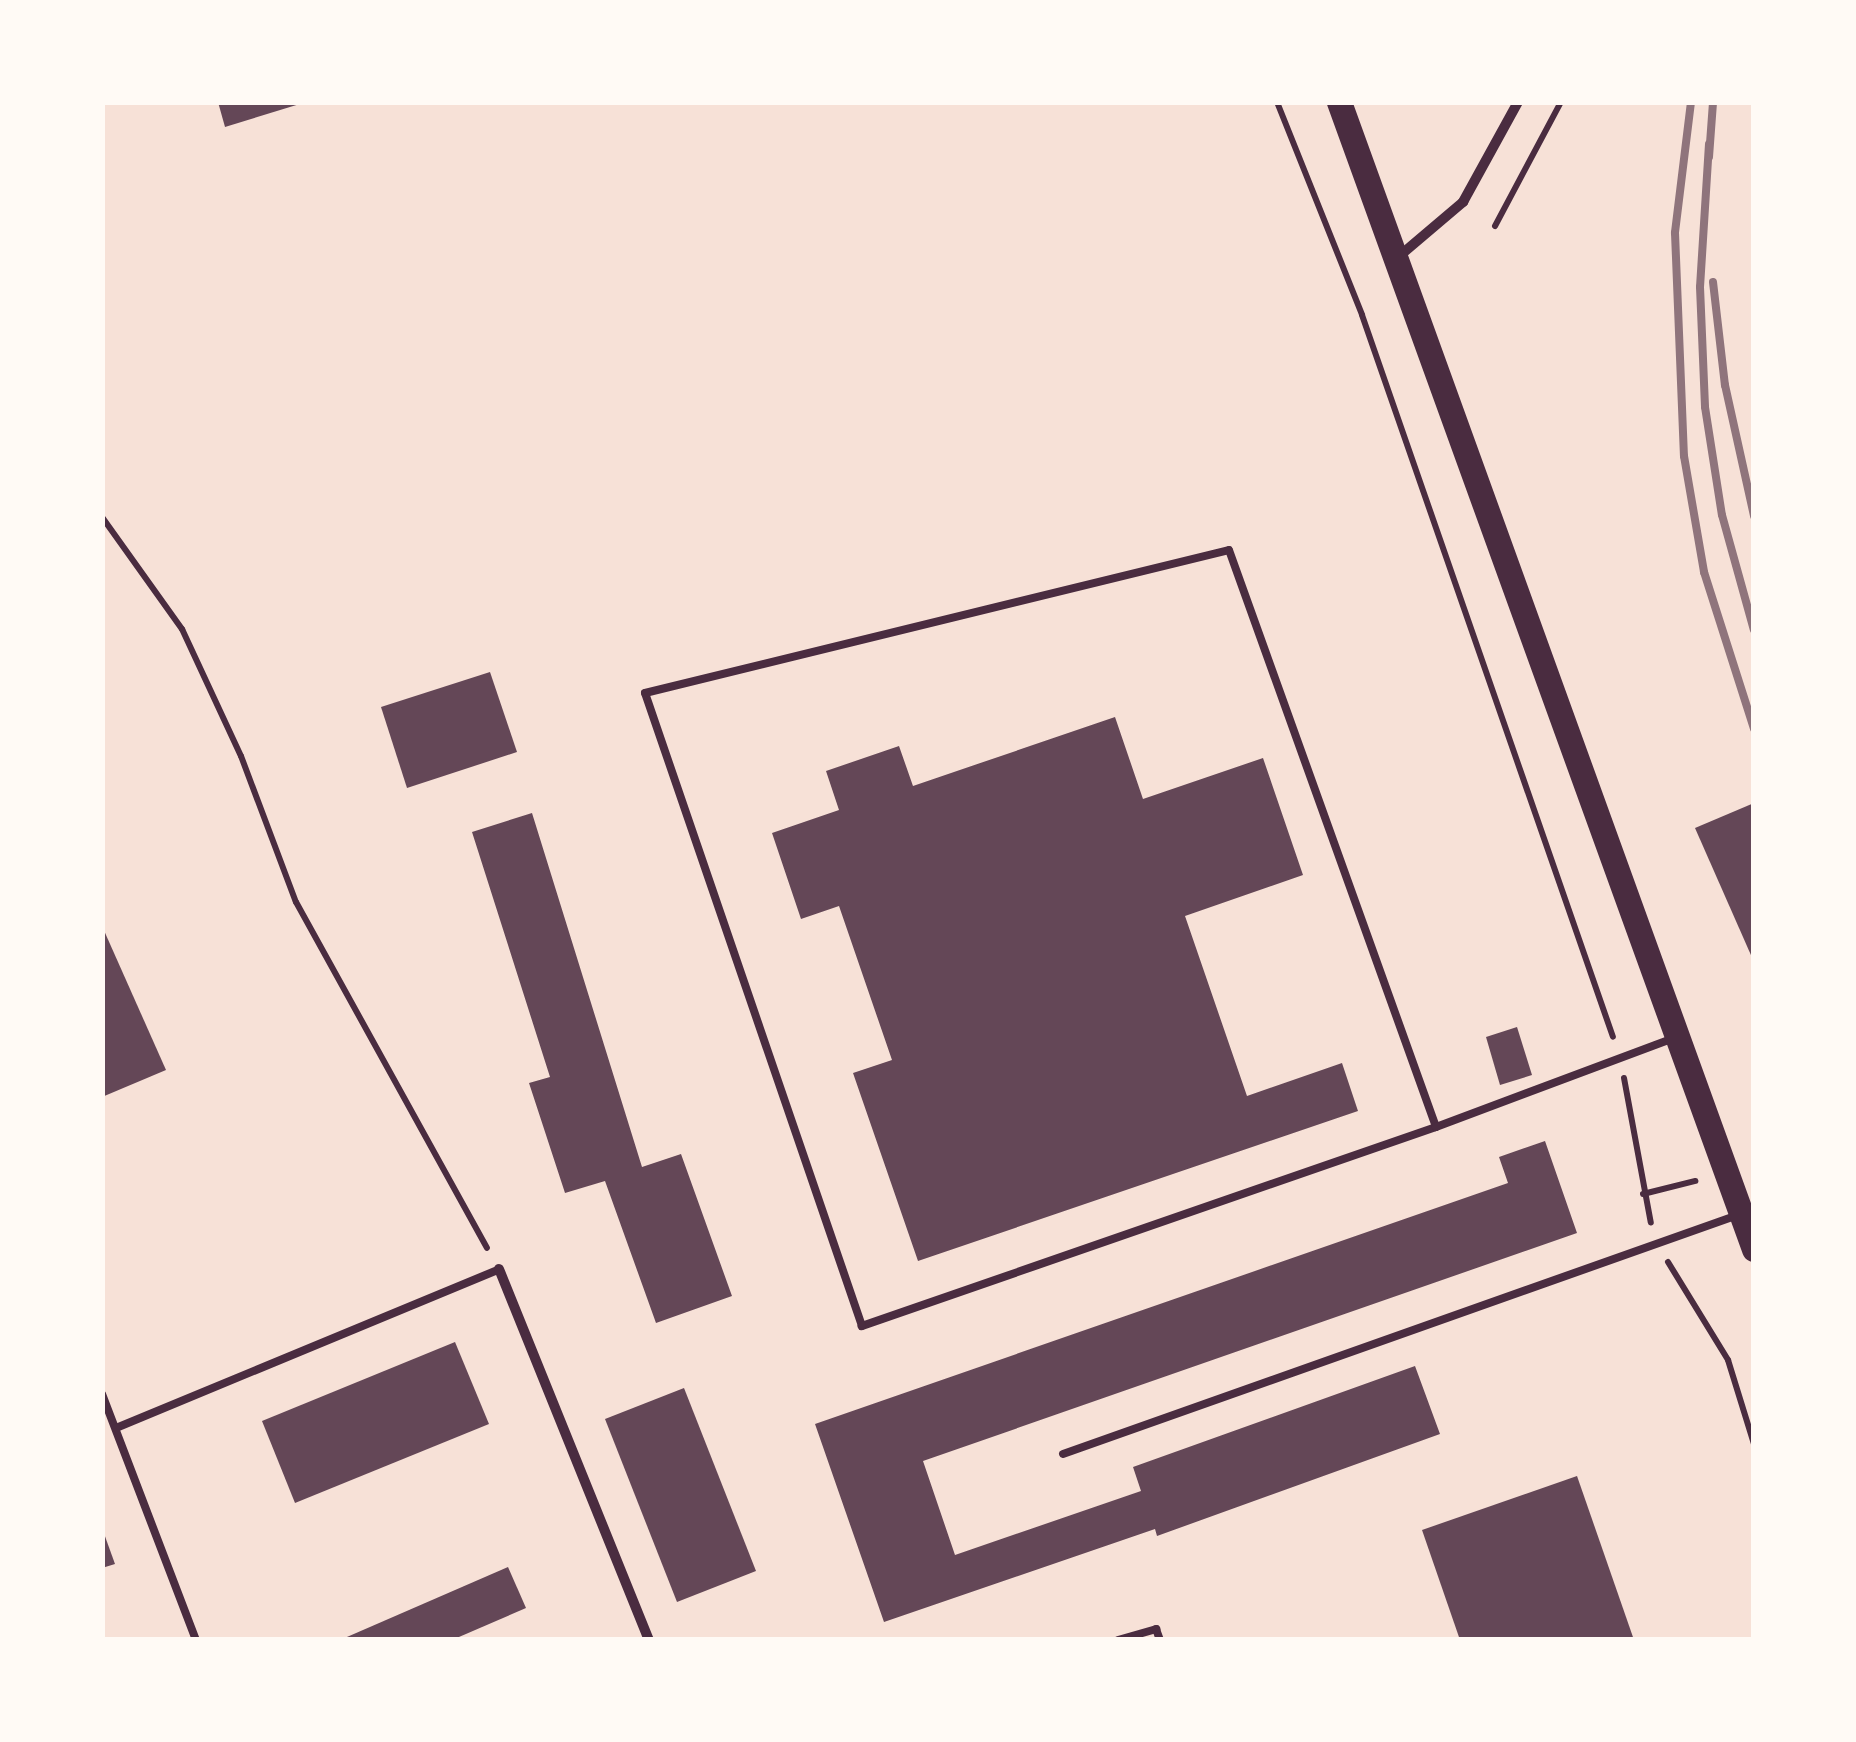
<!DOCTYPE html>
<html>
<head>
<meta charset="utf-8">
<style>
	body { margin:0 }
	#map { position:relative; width:1856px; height:1742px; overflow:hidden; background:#f7e1d7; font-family:"Open Sans",sans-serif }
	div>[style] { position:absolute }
	.building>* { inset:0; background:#644757 }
	.path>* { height:6px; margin:-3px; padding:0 3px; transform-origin:3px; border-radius:3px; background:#4a2c40 }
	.service>* { height:8px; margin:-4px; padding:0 4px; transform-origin:4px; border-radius:4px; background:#4a2c40 }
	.minor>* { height:10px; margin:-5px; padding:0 5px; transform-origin:5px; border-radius:5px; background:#4a2c40 }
	.primary>* { height:25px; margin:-12.5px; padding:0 12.5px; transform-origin:12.5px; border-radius:12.5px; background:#4a2c40 }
	.rail>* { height:8px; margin:-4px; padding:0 4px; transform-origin:4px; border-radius:4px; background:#8f747c }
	span { translate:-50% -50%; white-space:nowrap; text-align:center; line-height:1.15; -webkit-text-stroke:8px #fffaf5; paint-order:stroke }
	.frame { position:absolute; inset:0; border:105px solid #fffaf5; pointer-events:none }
</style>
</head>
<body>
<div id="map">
	<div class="building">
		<div style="clip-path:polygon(218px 102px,303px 102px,303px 103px,225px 127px)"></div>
		<div style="clip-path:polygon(490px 672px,517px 752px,407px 788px,381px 707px)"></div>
		<div style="clip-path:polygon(1115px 717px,1143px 799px,1263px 758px,1303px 875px,1185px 916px,1247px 1096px,1342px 1063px,1358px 1111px,918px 1261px,853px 1073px,892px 1060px,839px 906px,801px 919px,772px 833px,839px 810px,826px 771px,899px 746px,913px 786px)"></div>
		<div style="clip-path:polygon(1754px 803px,1754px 962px,1695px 828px)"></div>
		<div style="clip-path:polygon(532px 813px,642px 1167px,681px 1154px,732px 1296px,656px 1323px,605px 1181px,565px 1193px,529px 1083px,550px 1077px,472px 832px)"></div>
		<div style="clip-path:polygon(102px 926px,166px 1070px,102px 1097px)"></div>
		<div style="clip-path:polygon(1517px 1027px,1532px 1075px,1500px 1085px,1486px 1037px)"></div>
		<div style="clip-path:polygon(1545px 1141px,1577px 1233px,923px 1461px,955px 1555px,1141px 1491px,1133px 1467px,1415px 1366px,1440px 1434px,1157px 1536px,1155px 1529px,884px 1622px,815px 1424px,1508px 1183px,1499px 1157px)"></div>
		<div style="clip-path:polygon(455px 1342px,489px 1424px,295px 1503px,262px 1421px)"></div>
		<div style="clip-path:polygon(684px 1388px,756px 1571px,677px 1602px,605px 1419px)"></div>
		<div style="clip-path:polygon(1577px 1476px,1634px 1640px,1460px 1640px,1422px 1530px)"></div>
		<div style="clip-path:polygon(102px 1528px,115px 1564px,102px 1568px)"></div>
		<div style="clip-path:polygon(508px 1567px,526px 1608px,452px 1640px,340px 1640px)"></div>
	</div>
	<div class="path">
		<div style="left:1277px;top:102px;width:229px;rotate:68.2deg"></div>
		<div style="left:1362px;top:315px;width:764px;rotate:70.83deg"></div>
		<div style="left:1495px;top:226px;width:140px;rotate:-62deg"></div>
		<div style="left:102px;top:517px;width:138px;rotate:54.5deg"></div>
		<div style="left:182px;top:629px;width:140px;rotate:65.1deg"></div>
		<div style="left:241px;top:756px;width:156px;rotate:69.4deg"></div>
		<div style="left:296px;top:902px;width:395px;rotate:61.1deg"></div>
		<div style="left:1624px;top:1078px;width:147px;rotate:79.5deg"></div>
		<div style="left:1643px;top:1194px;width:54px;rotate:-14deg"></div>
		<div style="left:1668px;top:1262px;width:115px;rotate:58.5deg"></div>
		<div style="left:1728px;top:1360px;width:88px;rotate:72.8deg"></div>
	</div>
	<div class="service">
		<div style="left:1436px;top:1127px;width:608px;rotate:160.88deg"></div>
		<div style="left:862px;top:1326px;width:669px;rotate:-108.92deg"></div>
		<div style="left:645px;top:693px;width:601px;rotate:-13.76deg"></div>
		<div style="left:1229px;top:550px;width:613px;rotate:70.26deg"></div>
		<div style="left:1436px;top:1127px;width:254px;rotate:-20.5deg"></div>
		<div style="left:102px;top:1394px;width:263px;rotate:69.1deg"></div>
		<div style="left:116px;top:1428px;width:415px;rotate:-22.5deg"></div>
		<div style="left:1063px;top:1454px;width:716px;rotate:-19.5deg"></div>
		<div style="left:1118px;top:1640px;width:40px;rotate:-16deg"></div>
		<div style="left:1156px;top:1629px;width:12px;rotate:70deg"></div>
	</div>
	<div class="minor">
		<div style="left:1397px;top:258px;width:87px;rotate:-40.3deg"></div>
		<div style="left:1463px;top:202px;width:114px;rotate:-61.2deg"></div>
		<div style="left:499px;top:1269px;width:400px;rotate:68deg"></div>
	</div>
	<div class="primary">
		<div style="left:1339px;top:102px;width:1220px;rotate:70.11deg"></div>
	</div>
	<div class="rail">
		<div style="left:1691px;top:102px;width:132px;rotate:97deg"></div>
		<div style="left:1675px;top:233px;width:223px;rotate:87.7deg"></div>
		<div style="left:1684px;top:456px;width:118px;rotate:80.2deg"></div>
		<div style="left:1704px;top:572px;width:165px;rotate:72.3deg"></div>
		<div style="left:1709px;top:144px;width:143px;rotate:93.6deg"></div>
		<div style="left:1700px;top:287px;width:120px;rotate:87.6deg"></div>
		<div style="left:1705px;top:407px;width:109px;rotate:81.1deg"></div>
		<div style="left:1722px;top:515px;width:119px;rotate:74.5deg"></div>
		<div style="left:1709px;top:157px;width:55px;rotate:-85.8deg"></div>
		<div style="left:1713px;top:282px;width:104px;rotate:83.4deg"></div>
		<div style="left:1725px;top:385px;width:134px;rotate:77.5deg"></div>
	</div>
	<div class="frame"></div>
</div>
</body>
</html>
